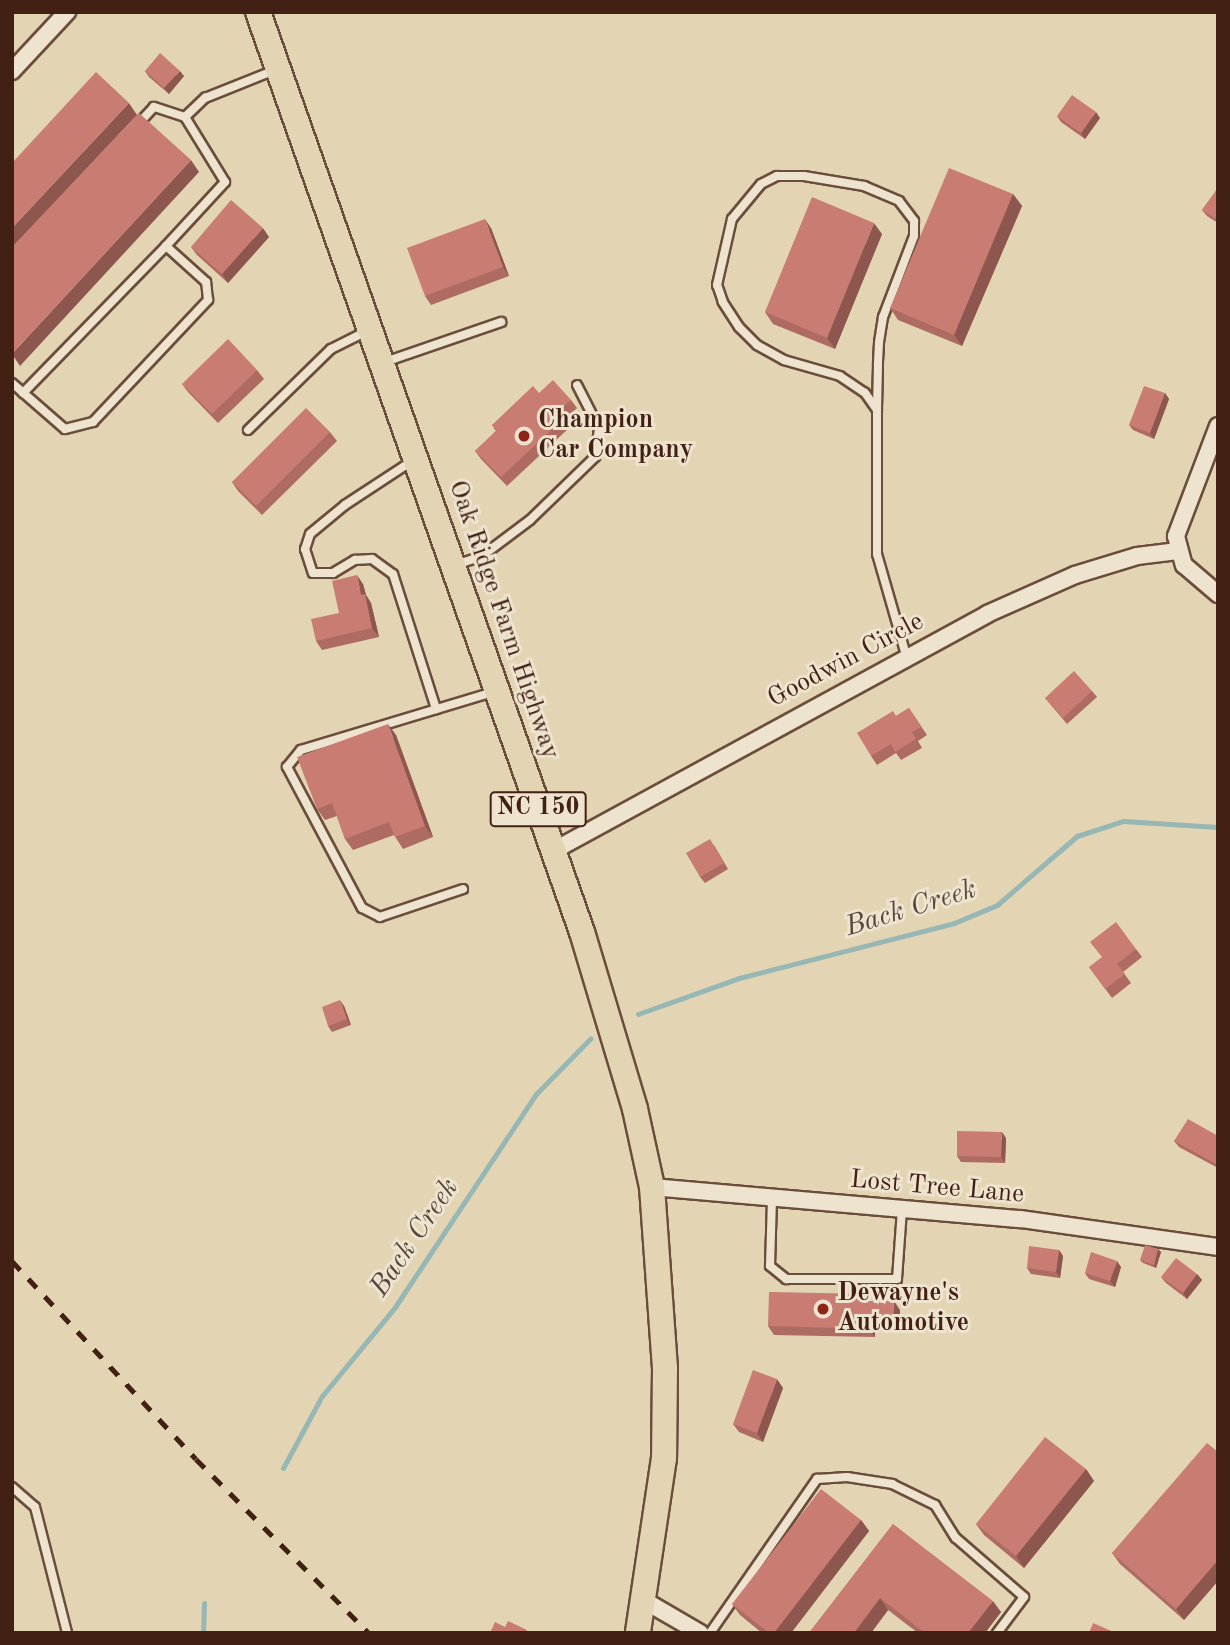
<!DOCTYPE html>
<html>
<head>
<meta charset="utf-8">
<style>
	body { margin:0 }
	#map { position:relative; width:1230px; height:1645px; overflow:hidden; background:#e3d4b3; font-family:"Old Standard TT",serif }
	div>[style] { position:absolute }
	.stream>* { height:5px; margin:-2.5px; padding:0 2.5px; transform-origin:2.5px; border-radius:2.5px; background:#97b7b5 }
	.roads { filter:drop-shadow(2px 0 #6a4d3b) drop-shadow(-2px 0 #6a4d3b) drop-shadow(0 2px #6a4d3b) drop-shadow(0 -2px #6a4d3b) }
	.service>* { height:8px; margin:-4px; padding:0 4px; transform-origin:4px; border-radius:4px; background:#ede3ce }
	.minor>* { height:16px; margin:-8px; padding:0 8px; transform-origin:8px; border-radius:8px; background:#ede3ce }
	.primary>* { height:24px; margin:-12px; padding:0 12px; transform-origin:12px; border-radius:12px; background:#e3d4b3 }
	.rail>* { height:5px; margin-top:-2.5px; transform-origin:0; background:repeating-linear-gradient(90deg,#422013 0 12px,transparent 0 24px) }
	.wall>* { inset:0; background:#ad6b62 }
	.shaded-wall>* { inset:0; background:#8d5750 }
	.building>* { inset:0; background:#c97c72 }
	.dots>* { width:19px; height:19px; translate:-50% -50%; box-sizing:border-box; border:4px solid #ede3ce; border-radius:50% }
	span { translate:-50% -50%; white-space:nowrap; text-align:center; line-height:1.15; -webkit-text-stroke:6px #ede3ce; paint-order:stroke }
	.shield-label span { padding:2px 5px; background:#ede3ce; border:2px solid; border-radius:5px; -webkit-text-stroke-width:0 }
	.shield-label { font-size:24px; color:#422013; font-weight:700 }
	.poi-label { font-size:26px; color:#422013; font-weight:700 }
	.left { translate:0 -50%; text-align:left }
	.street-label { font-size:26px; color:#422013 }
	.water-label { font-size:28px; color:#57463c; font-style:italic }
	.frame { position:absolute; inset:0; border:14px solid #422013; pointer-events:none }
</style>
</head>
<body>
<div id="map">
	<div class="stream">
		<div style="left:638px;top:1014px;width:107px;rotate:-19.6deg"></div>
		<div style="left:739px;top:978px;width:222px;rotate:-14.3deg"></div>
		<div style="left:954px;top:923px;width:47px;rotate:-22.7deg"></div>
		<div style="left:997px;top:905px;width:106px;rotate:-40.8deg"></div>
		<div style="left:1077px;top:836px;width:48px;rotate:-18.1deg"></div>
		<div style="left:1123px;top:821px;width:95px;rotate:3.6deg"></div>
		<div style="left:283px;top:1468px;width:82px;rotate:-61.6deg"></div>
		<div style="left:322px;top:1396px;width:115px;rotate:-50.6deg"></div>
		<div style="left:395px;top:1307px;width:255px;rotate:-56.5deg"></div>
		<div style="left:536px;top:1094px;width:78px;rotate:-45.5deg"></div>
		<div style="left:203px;top:1633px;width:30px;rotate:-88deg"></div>
	</div>
	<div class="roads">
		<div class="service">
			<div style="left:185px;top:117px;width:28px;rotate:-44deg"></div>
			<div style="left:205px;top:98px;width:75px;rotate:-21.8deg"></div>
			<div style="left:385px;top:362px;width:123px;rotate:-19deg"></div>
			<div style="left:12px;top:383px;width:70px;rotate:41deg"></div>
			<div style="left:65px;top:429px;width:29px;rotate:-14deg"></div>
			<div style="left:93px;top:422px;width:168px;rotate:-46.7deg"></div>
			<div style="left:208px;top:300px;width:18px;rotate:-96deg"></div>
			<div style="left:206px;top:282px;width:54px;rotate:-138deg"></div>
			<div style="left:166px;top:246px;width:87px;rotate:-47.3deg"></div>
			<div style="left:225px;top:182px;width:76px;rotate:-121.6deg"></div>
			<div style="left:185px;top:117px;width:33px;rotate:-162deg"></div>
			<div style="left:154px;top:107px;width:22px;rotate:133deg"></div>
			<div style="left:23px;top:393px;width:205px;rotate:-45.8deg"></div>
			<div style="left:877px;top:410px;width:21px;rotate:-125deg"></div>
			<div style="left:865px;top:393px;width:30px;rotate:-146deg"></div>
			<div style="left:840px;top:376px;width:58px;rotate:-164.1deg"></div>
			<div style="left:784px;top:360px;width:31px;rotate:-151deg"></div>
			<div style="left:757px;top:345px;width:25px;rotate:-135deg"></div>
			<div style="left:739px;top:327px;width:30px;rotate:-123deg"></div>
			<div style="left:723px;top:302px;width:18px;rotate:-109deg"></div>
			<div style="left:717px;top:285px;width:68px;rotate:-77.2deg"></div>
			<div style="left:732px;top:219px;width:45px;rotate:-50.4deg"></div>
			<div style="left:761px;top:184px;width:18px;rotate:-27deg"></div>
			<div style="left:777px;top:176px;width:27px"></div>
			<div style="left:804px;top:176px;width:61px;rotate:9.5deg"></div>
			<div style="left:864px;top:186px;width:38px;rotate:23deg"></div>
			<div style="left:899px;top:201px;width:25px;rotate:53deg"></div>
			<div style="left:914px;top:221px;width:15px;rotate:90deg"></div>
			<div style="left:914px;top:236px;width:87px;rotate:110.9deg"></div>
			<div style="left:883px;top:317px;width:26px;rotate:99deg"></div>
			<div style="left:879px;top:343px;width:22px;rotate:93deg"></div>
			<div style="left:878px;top:365px;width:45px;rotate:91.3deg"></div>
			<div style="left:877px;top:410px;width:144px;rotate:90deg"></div>
			<div style="left:877px;top:554px;width:105px;rotate:74deg"></div>
			<div style="left:248px;top:430px;width:116px;rotate:-44.3deg"></div>
			<div style="left:331px;top:349px;width:40px;rotate:-26.6deg"></div>
			<div style="left:412px;top:461px;width:80px;rotate:146.7deg"></div>
			<div style="left:345px;top:505px;width:45px;rotate:140.4deg"></div>
			<div style="left:310px;top:534px;width:16px;rotate:108deg"></div>
			<div style="left:305px;top:549px;width:25px;rotate:72deg"></div>
			<div style="left:313px;top:573px;width:20px"></div>
			<div style="left:333px;top:573px;width:26px;rotate:-31deg"></div>
			<div style="left:355px;top:560px;width:17px;rotate:-3deg"></div>
			<div style="left:372px;top:559px;width:26px;rotate:36deg"></div>
			<div style="left:393px;top:574px;width:142px;rotate:72.3deg"></div>
			<div style="left:455px;top:565px;width:28px;rotate:-18deg"></div>
			<div style="left:482px;top:556px;width:60px;rotate:-36.9deg"></div>
			<div style="left:530px;top:520px;width:91px;rotate:-44.1deg"></div>
			<div style="left:595px;top:457px;width:29px;rotate:-82deg"></div>
			<div style="left:599px;top:428px;width:48px;rotate:-117.1deg"></div>
			<div style="left:463px;top:889px;width:88px;rotate:161.4deg"></div>
			<div style="left:380px;top:917px;width:20px;rotate:-153deg"></div>
			<div style="left:362px;top:908px;width:160px;rotate:-118deg"></div>
			<div style="left:287px;top:767px;width:22px;rotate:-51deg"></div>
			<div style="left:301px;top:750px;width:201px;rotate:-16.8deg"></div>
			<div style="left:772px;top:1199px;width:67px;rotate:91.7deg"></div>
			<div style="left:770px;top:1266px;width:21px;rotate:39deg"></div>
			<div style="left:786px;top:1279px;width:111px"></div>
			<div style="left:897px;top:1279px;width:70px;rotate:-85.9deg"></div>
			<div style="left:12px;top:1487px;width:30px;rotate:41deg"></div>
			<div style="left:35px;top:1507px;width:130px;rotate:75.7deg"></div>
			<div style="left:710px;top:1633px;width:188px;rotate:-55.2deg"></div>
			<div style="left:817px;top:1479px;width:30px;rotate:-4deg"></div>
			<div style="left:847px;top:1477px;width:46px;rotate:8.8deg"></div>
			<div style="left:892px;top:1484px;width:48px;rotate:26deg"></div>
			<div style="left:935px;top:1505px;width:39px;rotate:58deg"></div>
			<div style="left:956px;top:1538px;width:90px;rotate:40.9deg"></div>
			<div style="left:1024px;top:1597px;width:45px;rotate:126.9deg"></div>
		</div>
		<div class="minor">
			<div style="left:12px;top:71px;width:81px;rotate:-47deg"></div>
			<div style="left:1218px;top:426px;width:118px;rotate:110.9deg"></div>
			<div style="left:1176px;top:536px;width:30px;rotate:75deg"></div>
			<div style="left:1184px;top:565px;width:45px;rotate:40.5deg"></div>
			<div style="left:553px;top:851px;width:494px;rotate:-28.6deg"></div>
			<div style="left:987px;top:614px;width:96px;rotate:-23.9deg"></div>
			<div style="left:1075px;top:575px;width:65px;rotate:-17deg"></div>
			<div style="left:1137px;top:556px;width:41px;rotate:-7deg"></div>
			<div style="left:652px;top:1187px;width:370px;rotate:5deg"></div>
			<div style="left:1021px;top:1219px;width:199px;rotate:8.1deg"></div>
			<div style="left:645px;top:1601px;width:64px;rotate:30.2deg"></div>
		</div>
		<div class="primary">
			<div style="left:258px;top:12px;width:975px;rotate:70.6deg"></div>
			<div style="left:582px;top:932px;width:185px;rotate:73.3deg"></div>
			<div style="left:635px;top:1109px;width:80px;rotate:77.7deg"></div>
			<div style="left:652px;top:1187px;width:181px;rotate:85.9deg"></div>
			<div style="left:665px;top:1368px;width:90px;rotate:90.6deg"></div>
			<div style="left:664px;top:1458px;width:177px;rotate:98.5deg"></div>
		</div>
	</div>
	<div class="rail">
		<div style="left:12px;top:1261px;width:270px;rotate:47.1deg"></div>
		<div style="left:196px;top:1459px;width:245px;rotate:45.2deg"></div>
	</div>
	<div class="wall">
		<div style="clip-path:polygon(145px 71px,184px 76px,169px 94px,149px 77px)"></div>
		<div style="clip-path:polygon(1057px 116px,1100px 118px,1085px 139px,1061px 122px)"></div>
		<div style="clip-path:polygon(1218px 188px,1218px 223px,1207px 216px,1202px 210px)"></div>
		<div style="clip-path:polygon(1013px 194px,1022px 206px,962px 346px,898px 320px,890px 308px)"></div>
		<div style="clip-path:polygon(491px 228px,509px 276px,431px 305px,425px 296px)"></div>
		<div style="clip-path:polygon(882px 234px,835px 349px,773px 324px,765px 312px)"></div>
		<div style="clip-path:polygon(269px 237px,228px 283px,197px 255px,191px 247px)"></div>
		<div style="clip-path:polygon(257px 370px,264px 379px,218px 423px,188px 392px,182px 384px)"></div>
		<div style="clip-path:polygon(539px 393px,571px 400px,577px 408px,564px 420px,569px 428px,507px 486px,481px 459px,475px 451px,496px 431px,492px 425px)"></div>
		<div style="clip-path:polygon(1165px 393px,1169px 399px,1154px 439px,1133px 430px,1129px 425px)"></div>
		<div style="clip-path:polygon(330px 432px,337px 441px,262px 515px,238px 491px,232px 482px)"></div>
		<div style="clip-path:polygon(363px 584px,366px 595px,371px 603px,379px 637px,322px 650px,316px 641px)"></div>
		<div style="clip-path:polygon(1092px 691px,1097px 697px,1067px 724px,1045px 698px)"></div>
		<div style="clip-path:polygon(909px 708px,927px 735px,918px 741px,922px 748px,901px 760px,896px 753px,877px 765px,871px 756px,896px 716px)"></div>
		<div style="clip-path:polygon(396px 735px,433px 837px,403px 849px,394px 835px,353px 850px,345px 839px,337px 816px,325px 820px,317px 809px)"></div>
		<div style="clip-path:polygon(714px 845px,728px 869px,705px 883px,700px 877px)"></div>
		<div style="clip-path:polygon(1136px 949px,1142px 957px,1123px 972px,1131px 983px,1112px 998px,1089px 967px)"></div>
		<div style="clip-path:polygon(344px 1006px,351px 1025px,332px 1032px,328px 1026px)"></div>
		<div style="clip-path:polygon(1218px 1136px,1218px 1168px,1179px 1147px,1174px 1141px)"></div>
		<div style="clip-path:polygon(1006px 1138px,1005px 1163px,961px 1162px,957px 1156px)"></div>
		<div style="clip-path:polygon(1158px 1249px,1161px 1252px,1156px 1268px,1143px 1263px,1140px 1260px)"></div>
		<div style="clip-path:polygon(1059px 1250px,1063px 1256px,1060px 1278px,1031px 1274px,1027px 1268px)"></div>
		<div style="clip-path:polygon(1121px 1267px,1115px 1287px,1089px 1279px,1085px 1273px)"></div>
		<div style="clip-path:polygon(1197px 1274px,1202px 1280px,1187px 1299px,1166px 1283px,1161px 1277px)"></div>
		<div style="clip-path:polygon(875px 1301px,900px 1310px,899px 1331px,875px 1331px,875px 1337px,774px 1335px,768px 1326px)"></div>
		<div style="clip-path:polygon(783px 1388px,763px 1442px,739px 1432px,733px 1424px)"></div>
		<div style="clip-path:polygon(1218px 1452px,1218px 1581px,1184px 1620px,1120px 1564px,1112px 1553px)"></div>
		<div style="clip-path:polygon(1086px 1469px,1094px 1481px,1024px 1568px,984px 1535px,976px 1524px)"></div>
		<div style="clip-path:polygon(861px 1520px,869px 1531px,791px 1633px,762px 1633px,740px 1615px,732px 1604px)"></div>
		<div style="clip-path:polygon(893px 1524px,1001px 1612px,985px 1633px,918px 1633px,888px 1610px,871px 1633px,809px 1633px)"></div>
	</div>
	<div class="shaded-wall">
		<div style="clip-path:polygon(180px 71px,184px 76px,169px 94px,164px 88px)"></div>
		<div style="clip-path:polygon(129px 103px,137px 115px,12px 248px,12px 228px)"></div>
		<div style="clip-path:polygon(1096px 112px,1100px 118px,1085px 139px,1081px 133px)"></div>
		<div style="clip-path:polygon(191px 160px,199px 172px,20px 366px,12px 354px)"></div>
		<div style="clip-path:polygon(1013px 194px,1022px 206px,962px 346px,954px 335px)"></div>
		<div style="clip-path:polygon(485px 219px,491px 228px,509px 276px,503px 267px)"></div>
		<div style="clip-path:polygon(874px 223px,882px 234px,835px 349px,827px 338px)"></div>
		<div style="clip-path:polygon(263px 228px,269px 237px,228px 283px,222px 274px)"></div>
		<div style="clip-path:polygon(1165px 393px,1169px 399px,1154px 439px,1150px 433px)"></div>
		<div style="clip-path:polygon(357px 575px,363px 584px,366px 595px,371px 603px,379px 637px,372px 628px,361px 595px)"></div>
		<div style="clip-path:polygon(388px 724px,396px 735px,433px 837px,425px 826px)"></div>
		<div style="clip-path:polygon(340px 1000px,344px 1006px,351px 1025px,347px 1019px)"></div>
		<div style="clip-path:polygon(1002px 1132px,1006px 1138px,1005px 1163px,1001px 1157px)"></div>
		<div style="clip-path:polygon(1158px 1249px,1161px 1252px,1156px 1268px,1154px 1265px)"></div>
		<div style="clip-path:polygon(1059px 1250px,1063px 1256px,1060px 1278px,1056px 1272px)"></div>
		<div style="clip-path:polygon(1117px 1261px,1121px 1267px,1115px 1287px,1110px 1281px)"></div>
		<div style="clip-path:polygon(1197px 1274px,1202px 1280px,1187px 1299px,1183px 1293px)"></div>
		<div style="clip-path:polygon(894px 1301px,900px 1310px,899px 1331px,893px 1323px)"></div>
		<div style="clip-path:polygon(869px 1323px,875px 1331px,875px 1337px,869px 1329px)"></div>
		<div style="clip-path:polygon(777px 1379px,783px 1388px,763px 1442px,757px 1433px)"></div>
		<div style="clip-path:polygon(1086px 1469px,1094px 1481px,1024px 1568px,1016px 1556px)"></div>
		<div style="clip-path:polygon(861px 1520px,869px 1531px,791px 1633px,774px 1633px)"></div>
		<div style="clip-path:polygon(1218px 1560px,1218px 1581px,1184px 1620px,1176px 1609px)"></div>
		<div style="clip-path:polygon(880px 1598px,888px 1610px,871px 1633px,854px 1633px)"></div>
		<div style="clip-path:polygon(993px 1601px,1001px 1612px,985px 1633px,968px 1633px)"></div>
	</div>
	<div class="building">
		<div style="clip-path:polygon(160px 53px,180px 71px,164px 88px,145px 71px)"></div>
		<div style="clip-path:polygon(96px 72px,129px 103px,12px 228px,12px 163px)"></div>
		<div style="clip-path:polygon(1072px 95px,1096px 112px,1081px 133px,1057px 116px)"></div>
		<div style="clip-path:polygon(139px 113px,191px 160px,12px 354px,12px 247px)"></div>
		<div style="clip-path:polygon(949px 168px,1013px 194px,954px 335px,890px 308px)"></div>
		<div style="clip-path:polygon(1218px 188px,1218px 217px,1216px 219px,1202px 210px)"></div>
		<div style="clip-path:polygon(812px 197px,874px 223px,827px 338px,765px 312px)"></div>
		<div style="clip-path:polygon(231px 200px,263px 228px,222px 274px,191px 247px)"></div>
		<div style="clip-path:polygon(485px 219px,503px 267px,425px 296px,407px 248px)"></div>
		<div style="clip-path:polygon(228px 339px,257px 370px,212px 414px,182px 384px)"></div>
		<div style="clip-path:polygon(553px 380px,571px 400px,557px 412px,563px 419px,501px 477px,475px 451px,497px 430px,492px 425px,533px 386px,539px 393px)"></div>
		<div style="clip-path:polygon(1144px 386px,1165px 393px,1150px 433px,1129px 425px)"></div>
		<div style="clip-path:polygon(306px 408px,330px 432px,256px 506px,232px 482px)"></div>
		<div style="clip-path:polygon(357px 575px,361px 595px,365px 594px,372px 628px,316px 641px,311px 619px,339px 613px,332px 581px)"></div>
		<div style="clip-path:polygon(1074px 671px,1092px 691px,1063px 718px,1045px 698px)"></div>
		<div style="clip-path:polygon(909px 708px,921px 727px,912px 732px,916px 739px,895px 752px,891px 744px,871px 756px,857px 733px,893px 711px,896px 716px)"></div>
		<div style="clip-path:polygon(388px 724px,425px 826px,395px 837px,389px 822px,345px 839px,332px 803px,317px 809px,297px 757px)"></div>
		<div style="clip-path:polygon(710px 839px,724px 863px,700px 877px,686px 853px)"></div>
		<div style="clip-path:polygon(1116px 922px,1136px 949px,1117px 964px,1125px 974px,1105px 989px,1089px 967px,1102px 957px,1090px 942px)"></div>
		<div style="clip-path:polygon(340px 1000px,347px 1019px,328px 1026px,322px 1007px)"></div>
		<div style="clip-path:polygon(1188px 1119px,1218px 1136px,1218px 1165px,1174px 1141px)"></div>
		<div style="clip-path:polygon(957px 1131px,1002px 1132px,1001px 1157px,957px 1156px)"></div>
		<div style="clip-path:polygon(1145px 1245px,1158px 1249px,1154px 1265px,1140px 1260px)"></div>
		<div style="clip-path:polygon(1029px 1246px,1059px 1250px,1056px 1272px,1027px 1268px)"></div>
		<div style="clip-path:polygon(1091px 1252px,1117px 1261px,1110px 1281px,1085px 1273px)"></div>
		<div style="clip-path:polygon(1176px 1258px,1197px 1274px,1183px 1293px,1161px 1277px)"></div>
		<div style="clip-path:polygon(769px 1292px,870px 1294px,869px 1301px,894px 1301px,893px 1323px,869px 1323px,869px 1329px,768px 1326px)"></div>
		<div style="clip-path:polygon(753px 1370px,777px 1379px,757px 1433px,733px 1424px)"></div>
		<div style="clip-path:polygon(1045px 1437px,1086px 1469px,1016px 1556px,976px 1524px)"></div>
		<div style="clip-path:polygon(1207px 1443px,1218px 1452px,1218px 1560px,1176px 1609px,1112px 1553px)"></div>
		<div style="clip-path:polygon(821px 1489px,861px 1520px,774px 1633px,769px 1633px,732px 1604px)"></div>
		<div style="clip-path:polygon(893px 1524px,993px 1601px,968px 1633px,925px 1633px,880px 1598px,854px 1633px,809px 1633px)"></div>
		<div style="clip-path:polygon(508px 1621px,527px 1630px,525px 1633px,490px 1633px,495px 1622px,505px 1627px)"></div>
		<div style="clip-path:polygon(1093px 1623px,1116px 1633px,1089px 1633px)"></div>
	</div>
	<div class="dots">
		<div style="left:524px;top:436px;background:#8f2418"></div>
		<div style="left:823px;top:1309px;background:#8f2418"></div>
	</div>
	<div class="shield-label">
		<span style="left:538px;top:809px">NC 150</span>
	</div>
	<div class="poi-label">
		<span class="left" style="left:538px;top:436px">Champion<br>Car Company</span>
		<span class="left" style="left:837px;top:1309px">Dewayne's<br>Automotive</span>
	</div>
	<div class="street-label">
		<span style="left:503px;top:620px;rotate:71deg">Oak Ridge Farm Highway</span>
		<span style="left:846px;top:661px;rotate:-28deg">Goodwin Circle</span>
		<span style="left:937px;top:1188px;rotate:5deg">Lost Tree Lane</span>
	</div>
	<div class="water-label">
		<span style="left:911px;top:909px;rotate:-17deg">Back Creek</span>
		<span style="left:415px;top:1238px;rotate:-56deg">Back Creek</span>
	</div>
	<div class="frame"></div>
</div>
</body>
</html>
